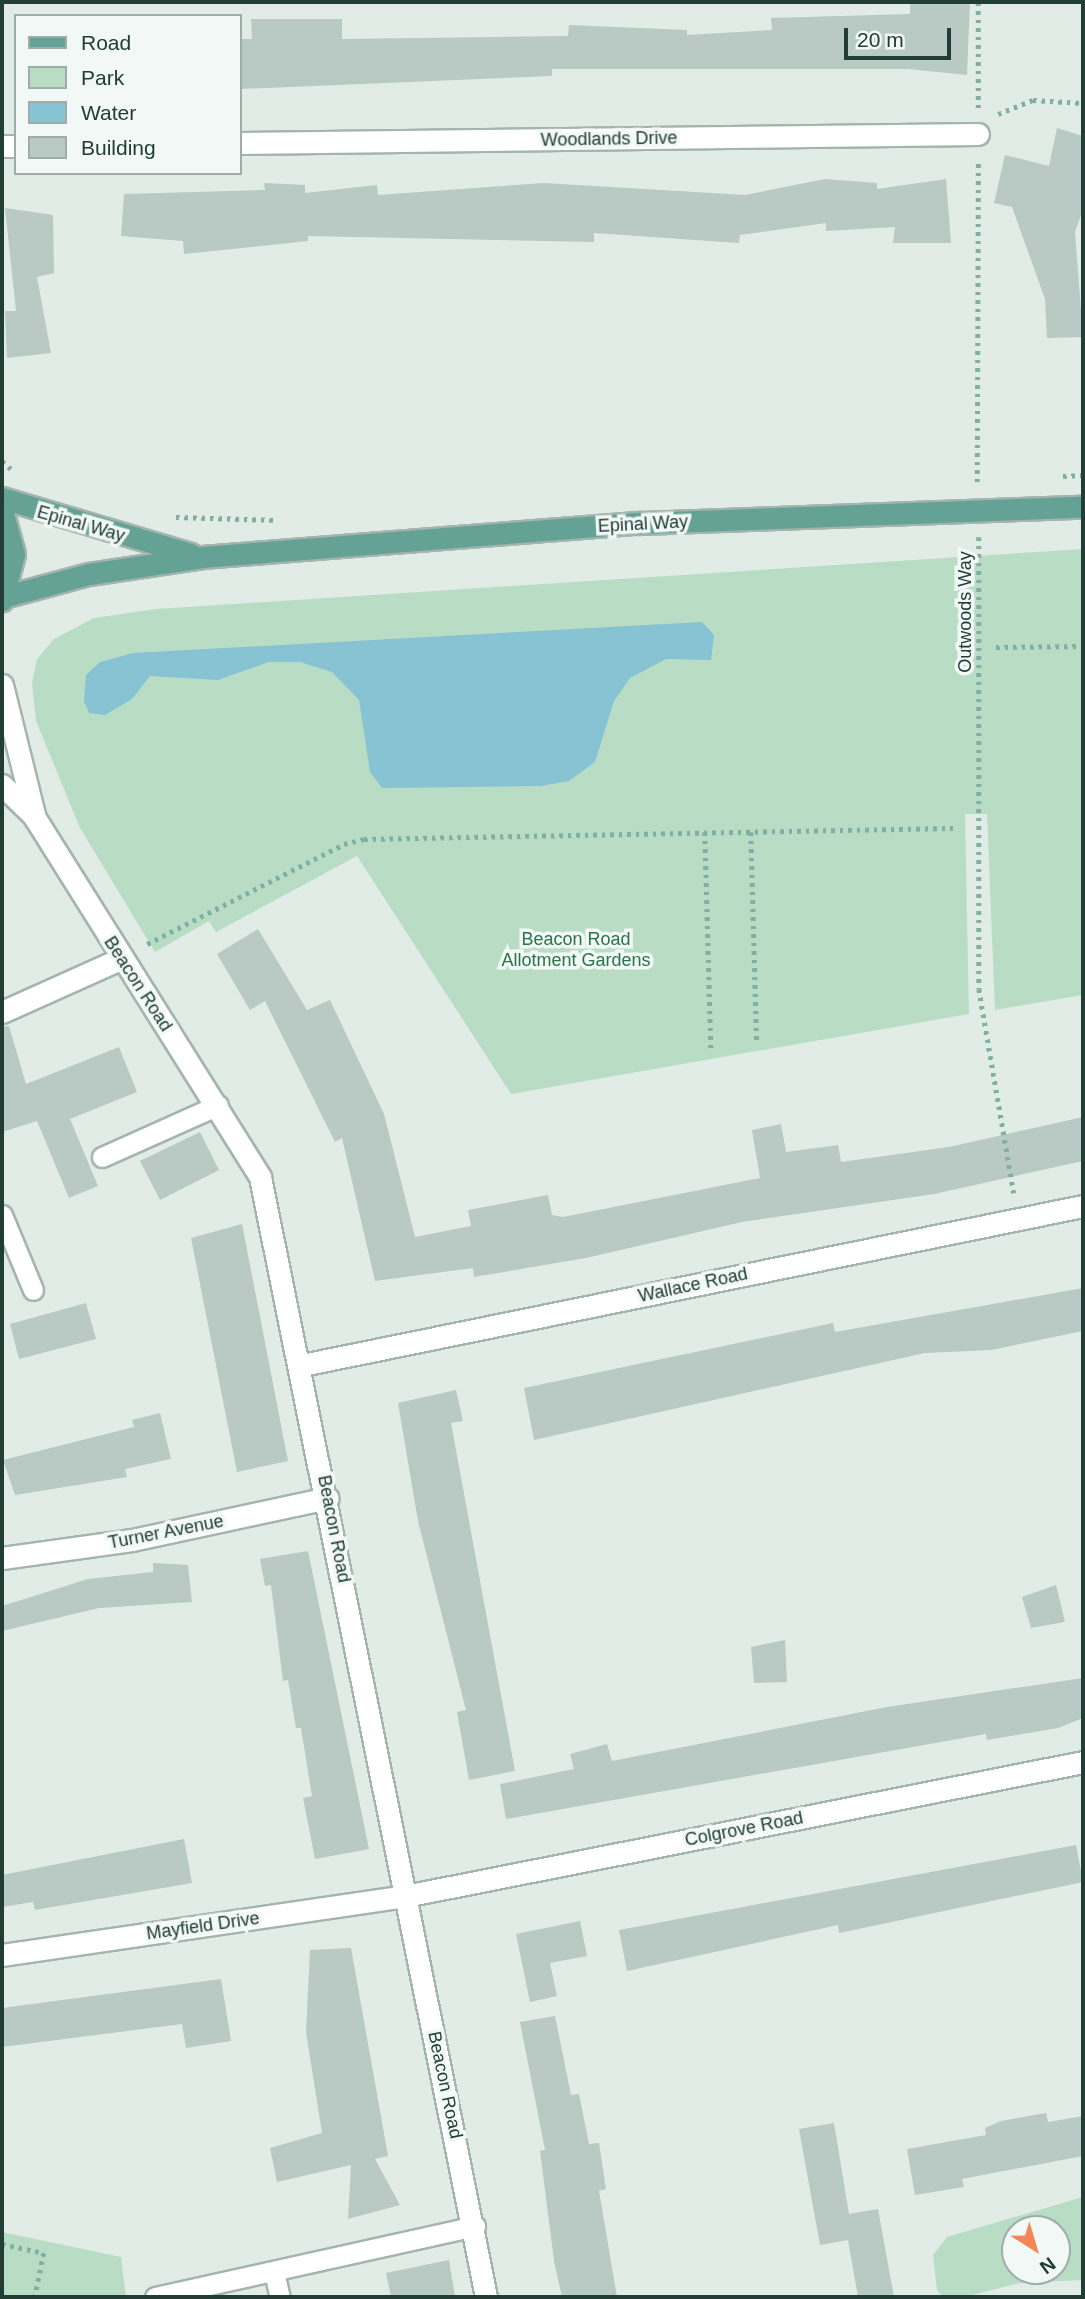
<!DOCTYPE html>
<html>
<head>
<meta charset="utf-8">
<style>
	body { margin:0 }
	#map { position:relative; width:1085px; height:2299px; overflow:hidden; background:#e1ece7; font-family:Arial,sans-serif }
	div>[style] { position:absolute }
	.green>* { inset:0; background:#b9ddc4 }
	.water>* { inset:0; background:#87c3d2 }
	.building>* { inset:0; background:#b9c9c3 }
	.path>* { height:4.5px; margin-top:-2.25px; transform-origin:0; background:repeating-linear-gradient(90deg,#80b0a3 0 3.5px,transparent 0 8.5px) }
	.roads { filter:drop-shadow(2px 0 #a4b4ae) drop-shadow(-2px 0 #a4b4ae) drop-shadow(0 2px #a4b4ae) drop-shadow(0 -2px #a4b4ae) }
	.service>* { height:19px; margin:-9.5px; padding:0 9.5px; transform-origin:9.5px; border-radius:9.5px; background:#fff }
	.minor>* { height:21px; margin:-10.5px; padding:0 10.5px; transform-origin:10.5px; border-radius:10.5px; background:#fff }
	.tertiary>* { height:21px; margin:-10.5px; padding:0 10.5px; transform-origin:10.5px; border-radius:10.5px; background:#fff }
	.primary>* { height:21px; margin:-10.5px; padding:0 10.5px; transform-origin:10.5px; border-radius:10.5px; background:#64a295 }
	span { translate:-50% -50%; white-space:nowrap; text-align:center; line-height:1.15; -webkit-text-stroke:7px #f1f8f5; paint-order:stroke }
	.street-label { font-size:18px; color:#213d36 }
	.park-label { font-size:18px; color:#2a744a }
	.frame { position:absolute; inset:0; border:4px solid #213d36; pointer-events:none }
	.legend { position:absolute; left:14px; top:14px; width:228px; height:161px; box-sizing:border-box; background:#f1f8f5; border:2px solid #9eada9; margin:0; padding:9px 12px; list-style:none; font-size:21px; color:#213d36 }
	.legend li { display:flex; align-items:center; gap:14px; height:35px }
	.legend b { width:35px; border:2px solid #9eada9 }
	.north { position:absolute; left:1001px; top:2215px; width:70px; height:70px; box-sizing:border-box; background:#f1f8f5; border:2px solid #9eada9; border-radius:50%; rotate:143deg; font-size:19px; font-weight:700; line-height:28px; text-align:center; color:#213d36 }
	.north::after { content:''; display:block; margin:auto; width:24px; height:32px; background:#f58456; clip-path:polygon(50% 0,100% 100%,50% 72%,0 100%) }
	.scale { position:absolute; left:844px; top:28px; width:107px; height:32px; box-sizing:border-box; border:4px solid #213d36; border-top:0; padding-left:9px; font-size:21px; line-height:24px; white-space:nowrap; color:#213d36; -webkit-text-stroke:5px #f1f8f5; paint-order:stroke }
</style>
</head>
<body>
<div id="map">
	<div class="green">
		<div style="clip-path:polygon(1083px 549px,1083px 995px,995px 1010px,987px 814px,965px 814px,969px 1014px,511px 1094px,357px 856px,216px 932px,209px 921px,155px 952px,80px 828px,36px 721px,32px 683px,37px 659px,54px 639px,94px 618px,156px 609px)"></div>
		<div style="clip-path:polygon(evenodd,1083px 2197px,1083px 2280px,1019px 2283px,965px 2297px,943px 2297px,937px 2290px,933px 2255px,947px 2237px,1083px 2197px,1015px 2229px,1057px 2229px,1057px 2271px,1015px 2271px,1015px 2229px)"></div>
		<div style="clip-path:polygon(2px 2232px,121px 2257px,126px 2297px,2px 2297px)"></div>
	</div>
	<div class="water">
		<div style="clip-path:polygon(702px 622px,714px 635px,711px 660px,666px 659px,630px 678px,614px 701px,595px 762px,569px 781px,541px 786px,382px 788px,370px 772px,359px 700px,332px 672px,300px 662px,269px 662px,218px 680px,150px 676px,132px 699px,105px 715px,89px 713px,84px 701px,86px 675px,100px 662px,133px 653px)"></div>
	</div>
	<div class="building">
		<div style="clip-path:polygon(910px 2px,970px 2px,967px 75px,908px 69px,552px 69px,552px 76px,240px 89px,240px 39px,252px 39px,251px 19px,342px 19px,342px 39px,568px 36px,569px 25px,687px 30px,687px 35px,772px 30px,771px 18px,910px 14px)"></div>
		<div style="clip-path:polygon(1057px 128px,1083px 136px,1083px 209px,1075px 232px,1083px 337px,1047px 338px,1045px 299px,1012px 207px,994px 203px,1005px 155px,1049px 166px)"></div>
		<div style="clip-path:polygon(825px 179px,877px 183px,877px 189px,946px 179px,951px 243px,893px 243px,895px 227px,826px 231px,826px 223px,740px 235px,739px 243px,594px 233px,594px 242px,308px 236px,308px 241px,184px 254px,183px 241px,121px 236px,124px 194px,265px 190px,264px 183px,305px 185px,305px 193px,377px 185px,378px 195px,544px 183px,745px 195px)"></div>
		<div style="clip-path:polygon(5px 208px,53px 215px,54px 273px,37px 277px,51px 353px,7px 358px,5px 311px,16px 311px)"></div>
		<div style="clip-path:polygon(258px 929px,307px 1010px,330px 1000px,384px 1114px,415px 1237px,471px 1226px,468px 1210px,548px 1195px,552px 1215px,563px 1217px,760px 1178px,752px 1130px,781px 1124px,786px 1152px,838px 1145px,841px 1162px,949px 1147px,1083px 1117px,1083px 1161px,934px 1194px,742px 1222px,586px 1258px,474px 1277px,473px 1268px,375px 1281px,342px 1138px,335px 1142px,265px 1001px,250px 1010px,217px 954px)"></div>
		<div style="clip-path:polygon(9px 1026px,26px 1084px,119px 1047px,137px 1092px,70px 1119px,98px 1186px,69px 1198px,37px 1121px,2px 1132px,2px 1027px)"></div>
		<div style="clip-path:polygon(200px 1132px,219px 1170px,160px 1200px,140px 1161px)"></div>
		<div style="clip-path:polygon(242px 1224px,288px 1461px,237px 1472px,191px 1238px)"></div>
		<div style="clip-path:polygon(1083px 1288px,1083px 1331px,991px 1350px,925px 1353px,534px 1440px,524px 1388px,833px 1323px,835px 1332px)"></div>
		<div style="clip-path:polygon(86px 1303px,96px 1339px,19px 1359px,10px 1324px)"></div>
		<div style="clip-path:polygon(456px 1390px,463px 1421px,451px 1423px,515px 1771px,469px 1780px,457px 1712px,466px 1710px,418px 1521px,398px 1403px)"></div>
		<div style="clip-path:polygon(160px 1413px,171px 1459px,125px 1469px,127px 1477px,15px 1495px,3px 1460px,134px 1427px,132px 1420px)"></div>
		<div style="clip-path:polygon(308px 1551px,369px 1849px,315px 1859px,303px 1798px,312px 1796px,301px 1728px,296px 1728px,288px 1680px,283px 1681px,271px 1585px,265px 1586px,260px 1559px)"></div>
		<div style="clip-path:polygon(153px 1563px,188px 1565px,192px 1602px,99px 1608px,2px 1631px,2px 1606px,88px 1579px,153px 1572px)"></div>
		<div style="clip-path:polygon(1056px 1585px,1065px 1622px,1031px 1628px,1022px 1597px)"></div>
		<div style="clip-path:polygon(785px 1640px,787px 1682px,754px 1683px,751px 1647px)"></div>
		<div style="clip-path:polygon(1083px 1678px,1083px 1718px,1058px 1728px,987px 1740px,986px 1734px,506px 1819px,500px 1784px,574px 1769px,570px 1754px,607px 1744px,612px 1761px,887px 1707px)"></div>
		<div style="clip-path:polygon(184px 1839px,192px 1883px,35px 1910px,33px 1902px,2px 1907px,2px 1875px)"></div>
		<div style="clip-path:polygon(1076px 1845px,1083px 1882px,839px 1933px,838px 1925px,627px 1971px,619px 1930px)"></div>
		<div style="clip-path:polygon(580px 1921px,587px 1956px,550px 1963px,557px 1996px,530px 2002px,516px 1934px)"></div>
		<div style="clip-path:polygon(351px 1948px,388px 2156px,375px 2159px,400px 2205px,348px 2219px,351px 2165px,277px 2182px,270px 2148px,322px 2133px,306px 2032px,310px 1950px)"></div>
		<div style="clip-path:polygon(221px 1979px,231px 2041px,186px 2048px,182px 2024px,2px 2047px,2px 2008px)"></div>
		<div style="clip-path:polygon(555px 2016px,571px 2095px,579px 2094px,589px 2144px,599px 2143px,606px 2189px,599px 2191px,617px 2297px,562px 2297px,554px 2261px,540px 2151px,545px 2150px,520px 2022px)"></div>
		<div style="clip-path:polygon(1046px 2113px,1048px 2122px,1083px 2116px,1083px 2156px,962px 2179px,964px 2187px,915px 2195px,907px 2149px,986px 2135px,985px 2128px,1001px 2121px)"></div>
		<div style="clip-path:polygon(834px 2123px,849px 2214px,878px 2209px,894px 2297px,858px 2297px,848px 2240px,820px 2245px,799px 2129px)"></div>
		<div style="clip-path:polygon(449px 2260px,455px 2297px,391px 2297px,386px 2273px)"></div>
	</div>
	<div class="path">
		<div style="left:978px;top:108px;width:106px;rotate:-90deg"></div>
		<div style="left:998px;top:114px;width:38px;rotate:-22deg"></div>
		<div style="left:1033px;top:100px;width:50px;rotate:3.4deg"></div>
		<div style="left:2px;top:461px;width:12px;rotate:42deg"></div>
		<div style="left:1063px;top:476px;width:20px;rotate:-3deg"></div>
		<div style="left:977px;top:482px;width:320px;rotate:-89.8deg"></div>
		<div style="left:176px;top:517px;width:99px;rotate:1.7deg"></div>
		<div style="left:979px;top:537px;width:452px;rotate:90deg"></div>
		<div style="left:979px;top:989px;width:207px;rotate:80.3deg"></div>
		<div style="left:996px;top:647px;width:87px;rotate:-0.7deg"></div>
		<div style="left:705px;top:832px;width:221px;rotate:88.4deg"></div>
		<div style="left:751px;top:832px;width:209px;rotate:88.4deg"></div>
		<div style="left:147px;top:944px;width:221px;rotate:-26.9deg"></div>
		<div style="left:344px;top:844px;width:21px;rotate:-14deg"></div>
		<div style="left:364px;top:839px;width:589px;rotate:-1.07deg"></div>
		<div style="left:2px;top:2244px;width:43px;rotate:12.1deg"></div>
		<div style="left:44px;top:2253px;width:45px;rotate:101.6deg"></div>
	</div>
	<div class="roads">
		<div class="service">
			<div style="left:102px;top:1157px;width:127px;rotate:-24.1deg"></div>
			<div style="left:2px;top:1215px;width:81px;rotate:67.5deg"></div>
			<div style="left:274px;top:2272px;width:26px;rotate:77deg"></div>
			<div style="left:155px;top:2297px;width:328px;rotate:-12.5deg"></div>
		</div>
		<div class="minor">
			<div style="left:240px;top:143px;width:738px;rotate:-0.7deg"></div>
			<div style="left:2px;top:146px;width:14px"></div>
			<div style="left:2px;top:1012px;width:132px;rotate:-24.2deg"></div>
			<div style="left:302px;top:1365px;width:797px;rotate:-11.51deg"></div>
			<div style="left:2px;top:1558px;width:131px;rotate:-7.9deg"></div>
			<div style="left:132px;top:1540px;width:200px;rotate:-12.1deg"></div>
			<div style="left:2px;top:1955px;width:407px;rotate:-8.3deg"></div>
			<div style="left:405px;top:1896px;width:691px;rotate:-11.18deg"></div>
		</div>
		<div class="tertiary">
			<div style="left:2px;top:685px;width:137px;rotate:76.1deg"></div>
			<div style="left:35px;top:818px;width:424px;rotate:57.9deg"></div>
			<div style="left:260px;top:1177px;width:1143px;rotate:78.59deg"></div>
			<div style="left:2px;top:785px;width:45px;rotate:44.1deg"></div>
		</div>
		<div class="primary">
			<div style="left:2px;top:498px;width:197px;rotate:16.5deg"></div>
			<div style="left:2px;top:510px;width:46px;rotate:74.7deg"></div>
			<div style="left:14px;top:554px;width:48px;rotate:104.6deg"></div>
			<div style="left:3px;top:597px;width:89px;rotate:-15deg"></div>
			<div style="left:89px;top:574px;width:115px;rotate:-8.5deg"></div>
			<div style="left:203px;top:557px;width:437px;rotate:-4.5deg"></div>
			<div style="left:639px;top:523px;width:444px;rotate:-2.1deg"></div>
		</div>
	</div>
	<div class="street-label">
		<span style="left:609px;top:139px;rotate:-1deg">Woodlands Drive</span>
		<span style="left:81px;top:524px;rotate:16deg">Epinal Way</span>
		<span style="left:643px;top:524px;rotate:-3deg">Epinal Way</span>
		<span style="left:965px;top:612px;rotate:-90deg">Outwoods Way</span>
		<span style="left:138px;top:984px;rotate:57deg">Beacon Road</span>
		<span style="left:693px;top:1285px;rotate:-12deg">Wallace Road</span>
		<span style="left:334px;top:1529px;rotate:79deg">Beacon Road</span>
		<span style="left:166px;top:1532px;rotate:-11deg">Turner Avenue</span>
		<span style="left:744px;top:1829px;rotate:-11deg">Colgrove Road</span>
		<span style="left:203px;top:1926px;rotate:-8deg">Mayfield Drive</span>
		<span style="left:445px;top:2085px;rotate:78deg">Beacon Road</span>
	</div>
	<div class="park-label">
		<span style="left:576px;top:950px">Beacon Road<br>Allotment Gardens</span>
	</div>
	<div class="frame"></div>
	<ul class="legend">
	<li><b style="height:9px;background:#64a295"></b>Road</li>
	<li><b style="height:19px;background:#b9ddc4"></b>Park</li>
	<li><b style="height:19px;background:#87c3d2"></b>Water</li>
	<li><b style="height:19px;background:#b9c9c3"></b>Building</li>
	</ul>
	<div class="north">N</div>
	<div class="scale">20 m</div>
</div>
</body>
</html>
